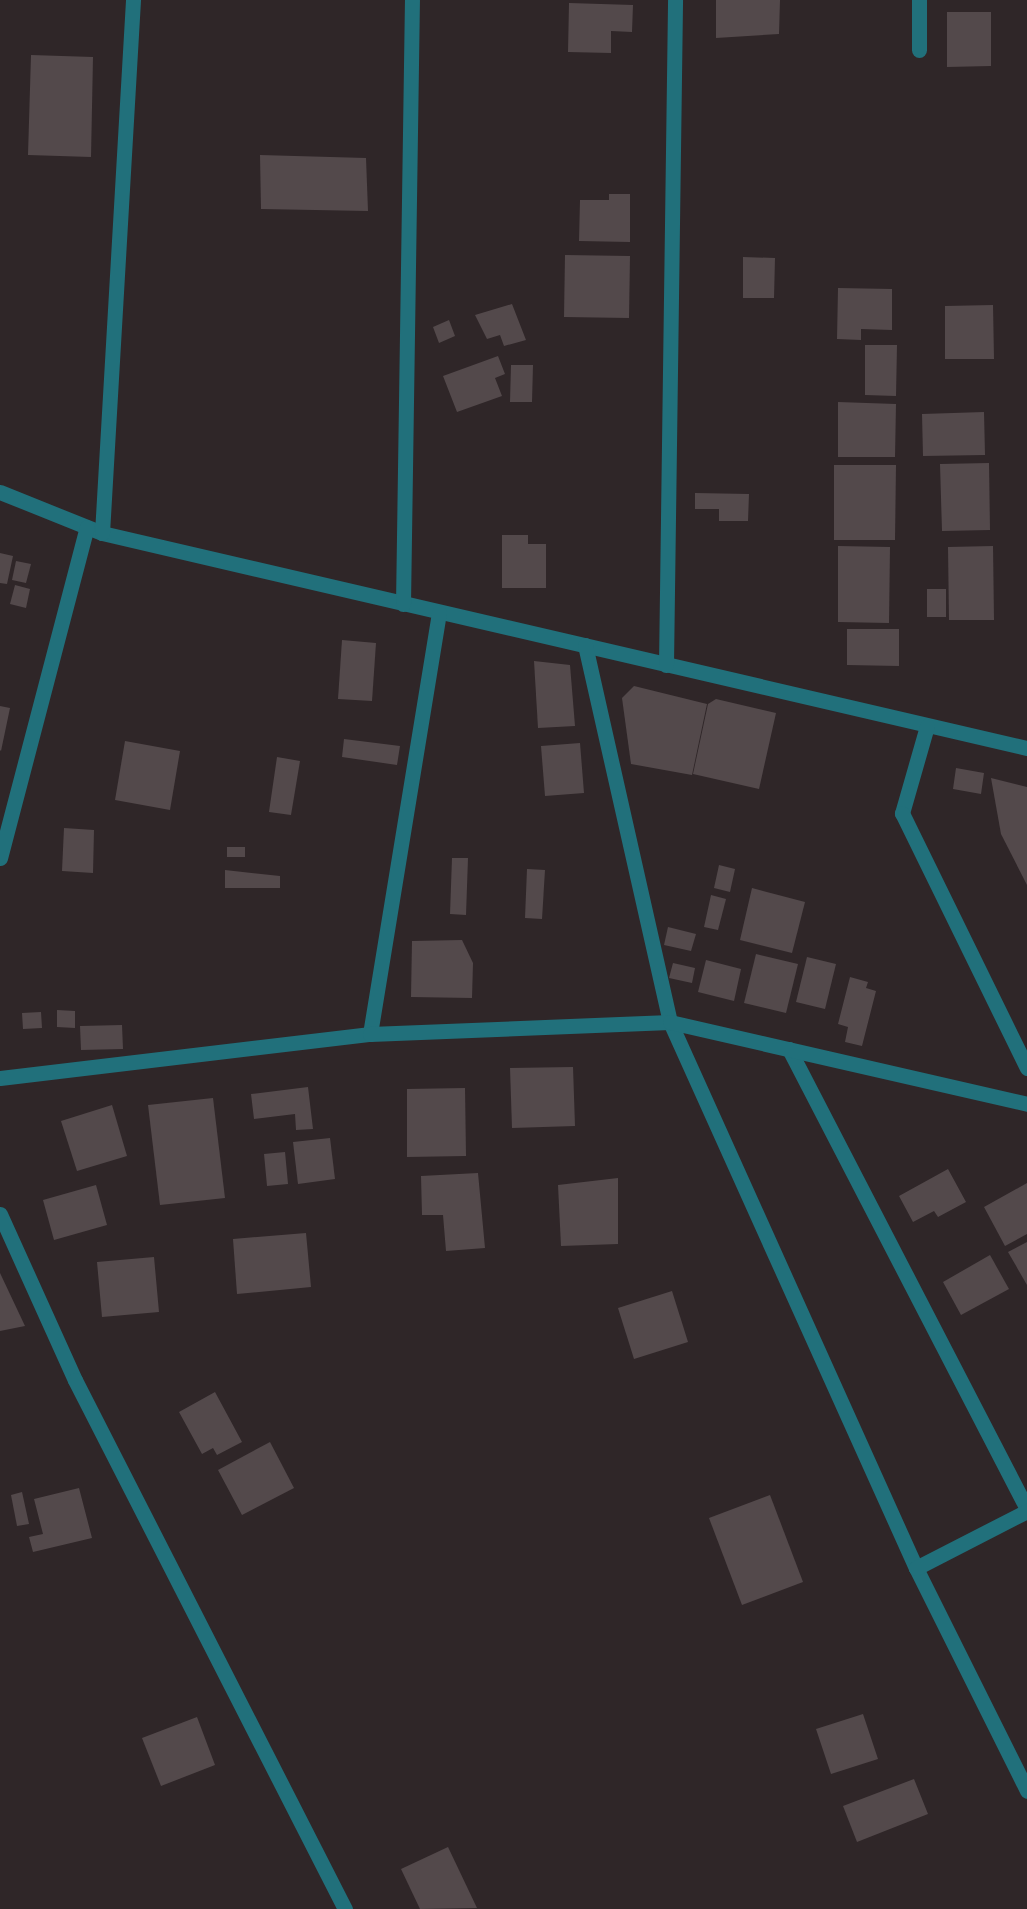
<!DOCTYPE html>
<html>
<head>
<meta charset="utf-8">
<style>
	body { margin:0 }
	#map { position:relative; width:1027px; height:1909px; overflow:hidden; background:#2f2628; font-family:Barlow,sans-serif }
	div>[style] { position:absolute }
	.building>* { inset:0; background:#53494b }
	.minor>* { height:15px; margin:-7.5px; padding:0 7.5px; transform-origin:7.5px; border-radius:7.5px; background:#21707b }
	span { translate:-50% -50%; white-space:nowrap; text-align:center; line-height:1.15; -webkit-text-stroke:5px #2f2628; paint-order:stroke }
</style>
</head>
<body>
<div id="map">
	<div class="building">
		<div style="clip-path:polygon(716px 0,780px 0,779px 34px,716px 38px)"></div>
		<div style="clip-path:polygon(569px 3px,633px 5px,632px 32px,611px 31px,611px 53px,568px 52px)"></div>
		<div style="clip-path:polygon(947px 12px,991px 12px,991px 66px,947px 67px)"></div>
		<div style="clip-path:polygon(31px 55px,93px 57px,91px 157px,28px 155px)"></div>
		<div style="clip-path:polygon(260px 155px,366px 158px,368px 211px,261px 209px)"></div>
		<div style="clip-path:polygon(609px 194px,630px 194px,630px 242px,579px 241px,580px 200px,609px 200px)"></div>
		<div style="clip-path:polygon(565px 255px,630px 256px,629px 318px,564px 317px)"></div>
		<div style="clip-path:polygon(743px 257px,775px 258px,774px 298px,743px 298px)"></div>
		<div style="clip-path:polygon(838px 288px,892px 289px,892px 330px,861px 329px,861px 340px,837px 339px)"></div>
		<div style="clip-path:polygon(512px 304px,526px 340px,504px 346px,500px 335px,487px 339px,475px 315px)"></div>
		<div style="clip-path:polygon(993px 305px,994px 359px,945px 359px,945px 306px)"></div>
		<div style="clip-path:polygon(449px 320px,455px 336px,439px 343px,433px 327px)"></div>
		<div style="clip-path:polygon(865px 345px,897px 345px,896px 396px,865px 395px)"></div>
		<div style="clip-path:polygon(498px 356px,505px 374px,495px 378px,502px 396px,457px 412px,443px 376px)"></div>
		<div style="clip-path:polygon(511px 365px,533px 365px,532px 402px,510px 402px)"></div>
		<div style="clip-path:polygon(838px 402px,896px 404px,895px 457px,838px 457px)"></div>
		<div style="clip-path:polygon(984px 412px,985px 455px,923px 456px,922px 414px)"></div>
		<div style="clip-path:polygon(989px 463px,990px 530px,942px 531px,940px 464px)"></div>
		<div style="clip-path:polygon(834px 465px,896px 465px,895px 540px,834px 540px)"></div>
		<div style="clip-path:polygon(695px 493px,749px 494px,748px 521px,719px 521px,719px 509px,695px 509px)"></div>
		<div style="clip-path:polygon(502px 535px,528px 535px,528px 544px,546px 544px,546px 588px,502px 588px)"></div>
		<div style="clip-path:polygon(838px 546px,890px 547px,889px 623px,838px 622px)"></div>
		<div style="clip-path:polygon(993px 546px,994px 620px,949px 620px,948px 547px)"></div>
		<div style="clip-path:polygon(0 553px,13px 556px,7px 584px,0 583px)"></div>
		<div style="clip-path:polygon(16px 561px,31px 564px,26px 583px,12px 580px)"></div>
		<div style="clip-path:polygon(15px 585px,30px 589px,26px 608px,10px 604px)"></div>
		<div style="clip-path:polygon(927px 589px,946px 589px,946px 617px,927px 617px)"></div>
		<div style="clip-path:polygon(847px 629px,899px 629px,899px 666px,847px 665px)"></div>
		<div style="clip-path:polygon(342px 640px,376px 643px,372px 701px,338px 699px)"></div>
		<div style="clip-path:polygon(534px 661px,570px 665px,575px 726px,538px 728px)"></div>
		<div style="clip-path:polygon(634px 686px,707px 704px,692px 775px,631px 764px,622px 698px)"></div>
		<div style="clip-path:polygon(716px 699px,776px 713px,759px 789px,693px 774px,708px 704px)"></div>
		<div style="clip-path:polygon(0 706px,10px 708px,1px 751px,0 750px)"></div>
		<div style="clip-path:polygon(344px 739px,400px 746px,397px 765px,342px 757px)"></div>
		<div style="clip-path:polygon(125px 741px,180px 751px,170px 810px,115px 800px)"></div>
		<div style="clip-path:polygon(580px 743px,584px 793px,545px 796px,541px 746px)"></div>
		<div style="clip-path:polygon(277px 757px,300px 761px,291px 815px,269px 812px)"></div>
		<div style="clip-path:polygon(956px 768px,984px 773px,981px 794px,953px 789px)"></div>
		<div style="clip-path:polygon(991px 778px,1027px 787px,1027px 885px,1001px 834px)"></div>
		<div style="clip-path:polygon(64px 828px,94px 830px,93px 873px,62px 871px)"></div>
		<div style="clip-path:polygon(227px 847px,245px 847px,245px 857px,227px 857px)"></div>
		<div style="clip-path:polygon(452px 858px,468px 858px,466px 915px,450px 914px)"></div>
		<div style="clip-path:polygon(719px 865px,735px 869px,730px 892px,714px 888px)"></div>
		<div style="clip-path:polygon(527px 869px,545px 870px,542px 919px,525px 918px)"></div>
		<div style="clip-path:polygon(225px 870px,280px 876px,280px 888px,225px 888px)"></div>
		<div style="clip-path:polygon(752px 888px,805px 902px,792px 953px,740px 940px)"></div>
		<div style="clip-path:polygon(711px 895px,726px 899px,718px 930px,704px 927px)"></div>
		<div style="clip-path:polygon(668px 927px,696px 934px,691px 951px,664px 945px)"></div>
		<div style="clip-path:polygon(462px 940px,473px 963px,472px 998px,411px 997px,412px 941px)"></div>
		<div style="clip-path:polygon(756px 954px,798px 964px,786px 1013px,744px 1003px)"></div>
		<div style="clip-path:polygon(807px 957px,836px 964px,825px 1009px,796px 1002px)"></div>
		<div style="clip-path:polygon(706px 960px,741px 969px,734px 1001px,698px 992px)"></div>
		<div style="clip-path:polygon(673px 963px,695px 968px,692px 983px,669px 978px)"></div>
		<div style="clip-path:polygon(850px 977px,868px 982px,866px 988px,876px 991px,862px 1046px,845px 1042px,848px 1027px,838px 1024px)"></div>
		<div style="clip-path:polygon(57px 1010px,75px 1011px,75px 1028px,57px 1027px)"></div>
		<div style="clip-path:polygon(41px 1012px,42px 1028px,23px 1029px,22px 1013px)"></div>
		<div style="clip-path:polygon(122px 1025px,123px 1049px,81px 1050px,80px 1026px)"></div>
		<div style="clip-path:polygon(573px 1067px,575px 1126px,512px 1128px,510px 1068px)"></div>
		<div style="clip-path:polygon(308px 1087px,313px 1129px,296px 1130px,295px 1114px,254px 1119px,251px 1094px)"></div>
		<div style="clip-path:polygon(465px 1088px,466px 1156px,407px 1157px,407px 1089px)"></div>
		<div style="clip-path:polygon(213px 1098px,225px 1198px,160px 1205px,148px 1105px)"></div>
		<div style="clip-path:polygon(112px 1105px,127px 1156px,77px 1171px,61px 1121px)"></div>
		<div style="clip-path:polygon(330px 1138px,335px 1179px,298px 1184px,293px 1142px)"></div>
		<div style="clip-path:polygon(285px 1152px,288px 1184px,267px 1186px,264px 1154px)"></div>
		<div style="clip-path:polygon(948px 1169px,966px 1202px,938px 1217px,934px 1211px,913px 1222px,899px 1196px)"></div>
		<div style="clip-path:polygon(478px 1173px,485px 1248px,446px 1251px,443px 1215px,422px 1215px,421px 1176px)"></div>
		<div style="clip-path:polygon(618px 1178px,618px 1244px,561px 1246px,558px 1185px)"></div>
		<div style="clip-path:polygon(1027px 1183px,1027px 1234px,1005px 1246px,984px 1207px)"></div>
		<div style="clip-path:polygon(96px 1185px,107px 1225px,54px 1240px,43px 1200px)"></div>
		<div style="clip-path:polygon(306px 1233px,311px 1287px,237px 1294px,233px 1239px)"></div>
		<div style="clip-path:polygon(1027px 1242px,1027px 1285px,1008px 1252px)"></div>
		<div style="clip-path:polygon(990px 1255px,1009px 1289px,961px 1315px,943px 1282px)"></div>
		<div style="clip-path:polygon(154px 1257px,159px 1312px,102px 1317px,97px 1262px)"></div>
		<div style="clip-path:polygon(0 1273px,25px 1326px,0 1331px)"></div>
		<div style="clip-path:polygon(672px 1291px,688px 1342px,634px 1359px,618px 1308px)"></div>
		<div style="clip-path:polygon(215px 1392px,242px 1442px,217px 1455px,213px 1448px,202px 1454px,179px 1412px)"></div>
		<div style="clip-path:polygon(270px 1442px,294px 1488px,242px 1515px,218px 1470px)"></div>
		<div style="clip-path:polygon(79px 1488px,92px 1538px,33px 1552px,29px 1537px,43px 1534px,34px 1499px)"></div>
		<div style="clip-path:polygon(22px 1492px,29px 1524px,17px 1526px,11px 1495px)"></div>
		<div style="clip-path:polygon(770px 1495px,803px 1582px,742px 1605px,709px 1518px)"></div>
		<div style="clip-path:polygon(863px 1714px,878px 1759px,831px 1774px,816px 1729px)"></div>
		<div style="clip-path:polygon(197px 1717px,215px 1765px,161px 1786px,142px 1738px)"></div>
		<div style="clip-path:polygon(914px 1779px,928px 1814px,857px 1842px,843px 1806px)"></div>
		<div style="clip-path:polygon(448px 1847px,477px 1908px,420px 1909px,401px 1869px)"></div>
	</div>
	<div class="minor">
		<div style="left:919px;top:0;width:50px;rotate:90deg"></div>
		<div style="left:0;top:492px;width:110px;rotate:21.9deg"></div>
		<div style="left:102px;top:533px;width:950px;rotate:13.09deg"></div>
		<div style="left:102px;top:533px;width:534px;rotate:-86.67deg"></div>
		<div style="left:403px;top:604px;width:604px;rotate:-89.15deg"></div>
		<div style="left:585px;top:645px;width:386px;rotate:77.3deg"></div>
		<div style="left:670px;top:1022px;width:599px;rotate:65.75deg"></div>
		<div style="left:916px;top:1568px;width:249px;rotate:63.5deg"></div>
		<div style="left:666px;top:665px;width:665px;rotate:-89.22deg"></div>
		<div style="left:927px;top:726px;width:91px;rotate:106deg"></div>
		<div style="left:902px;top:813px;width:284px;rotate:63.9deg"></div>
		<div style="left:0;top:858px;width:342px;rotate:-75.3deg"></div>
		<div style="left:370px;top:1034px;width:427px;rotate:-80.7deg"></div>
		<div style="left:789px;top:1049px;width:518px;rotate:62.64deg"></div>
		<div style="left:0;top:1078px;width:373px;rotate:-6.8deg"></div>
		<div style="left:370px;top:1034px;width:300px;rotate:-2.3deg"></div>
		<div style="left:670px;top:1022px;width:366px;rotate:12.9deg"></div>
		<div style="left:0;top:1214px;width:182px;rotate:65.7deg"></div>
		<div style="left:75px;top:1380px;width:594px;rotate:62.96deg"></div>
		<div style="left:916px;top:1568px;width:125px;rotate:-27.2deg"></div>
	</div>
</div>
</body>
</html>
